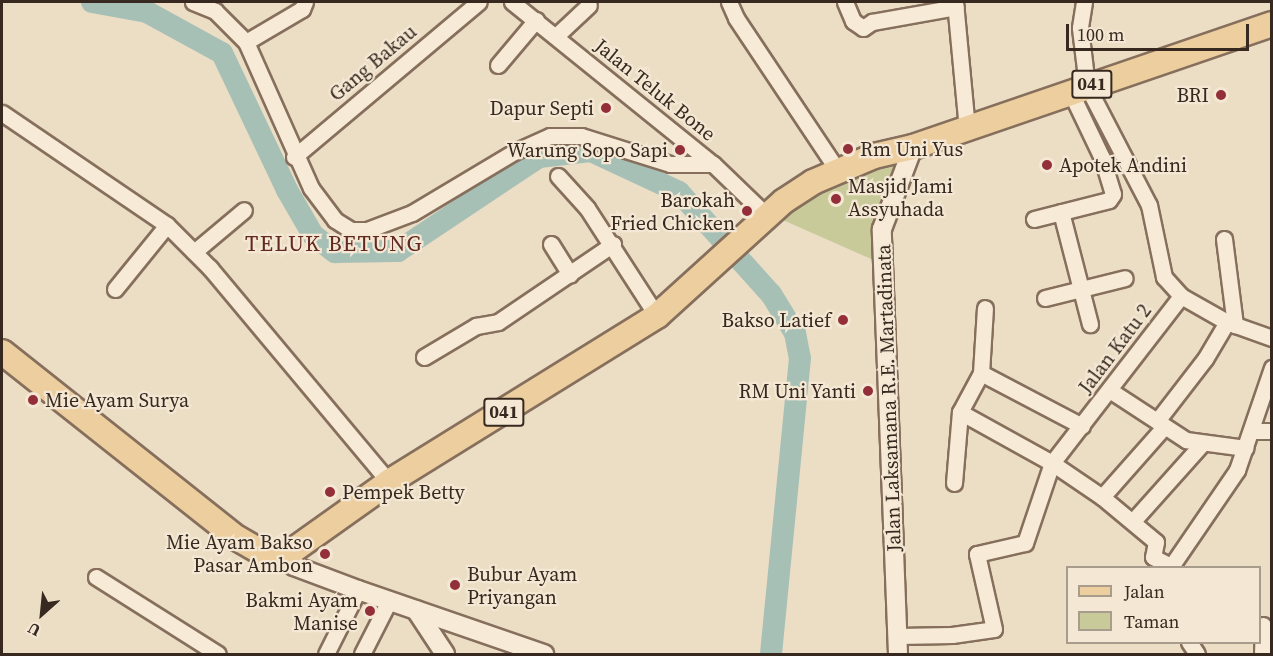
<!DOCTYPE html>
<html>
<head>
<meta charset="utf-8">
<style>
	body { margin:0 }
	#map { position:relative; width:1273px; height:656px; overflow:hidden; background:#ecddc5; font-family:"Source Serif 4",serif }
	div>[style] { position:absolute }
	.green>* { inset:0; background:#c8ca9a }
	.river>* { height:22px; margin:-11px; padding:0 11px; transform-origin:11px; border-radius:11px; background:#a7c0b6 }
	.roads { filter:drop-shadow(2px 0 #866f5c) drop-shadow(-2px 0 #866f5c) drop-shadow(0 2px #866f5c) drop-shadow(0 -2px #866f5c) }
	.minor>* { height:15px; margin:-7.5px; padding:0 7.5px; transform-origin:7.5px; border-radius:7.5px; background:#f7ebd8 }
	.tertiary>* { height:18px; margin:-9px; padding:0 9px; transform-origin:9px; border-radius:9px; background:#f7ebd8 }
	.primary>* { height:24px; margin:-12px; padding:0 12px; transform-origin:12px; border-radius:12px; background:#edce9f }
	.dots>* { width:16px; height:16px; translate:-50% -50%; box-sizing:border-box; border:3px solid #f4e8d4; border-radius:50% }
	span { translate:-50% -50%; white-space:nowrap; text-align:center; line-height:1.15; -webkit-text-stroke:4.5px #f4e8d4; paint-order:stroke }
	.shield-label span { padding:2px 4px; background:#f4e8d4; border:2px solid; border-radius:4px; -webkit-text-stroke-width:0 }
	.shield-label { font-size:18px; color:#37291f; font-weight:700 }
	.street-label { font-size:20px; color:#37291f }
	.poi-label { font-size:20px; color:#37291f }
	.right { translate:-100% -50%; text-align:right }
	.left { translate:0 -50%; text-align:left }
	.quarter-label { font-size:22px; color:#622921; letter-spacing:1.5px }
	.frame { position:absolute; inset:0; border:3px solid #37291f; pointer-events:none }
	.legend { position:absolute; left:1066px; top:566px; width:195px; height:78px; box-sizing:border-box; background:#f4e8d4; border:2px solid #a89c8c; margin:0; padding:8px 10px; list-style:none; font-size:18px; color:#37291f }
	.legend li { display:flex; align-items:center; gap:12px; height:30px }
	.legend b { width:30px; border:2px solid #a89c8c }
	.north { position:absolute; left:12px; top:584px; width:60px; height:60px; -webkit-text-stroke:4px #f4e8d4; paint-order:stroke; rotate:207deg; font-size:16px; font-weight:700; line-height:24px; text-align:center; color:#37291f }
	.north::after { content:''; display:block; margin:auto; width:21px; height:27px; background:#37291f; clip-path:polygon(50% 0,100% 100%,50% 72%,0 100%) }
	.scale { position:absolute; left:1066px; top:24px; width:183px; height:27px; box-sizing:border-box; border:3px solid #37291f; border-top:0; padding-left:8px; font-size:18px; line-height:21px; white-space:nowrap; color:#37291f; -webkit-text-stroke:4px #f4e8d4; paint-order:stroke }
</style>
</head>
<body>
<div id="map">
	<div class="green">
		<div style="clip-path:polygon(902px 152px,878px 262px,776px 217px,786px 204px)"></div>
	</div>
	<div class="river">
		<div style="left:92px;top:2px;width:56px;rotate:10.3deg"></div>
		<div style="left:147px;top:12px;width:85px;rotate:28.7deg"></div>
		<div style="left:222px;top:53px;width:152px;rotate:64.6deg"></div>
		<div style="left:287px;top:190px;width:52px;rotate:60deg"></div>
		<div style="left:313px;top:235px;width:28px;rotate:38deg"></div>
		<div style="left:335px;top:252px;width:63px;rotate:-0.9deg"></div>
		<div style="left:398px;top:251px;width:169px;rotate:-33.7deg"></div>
		<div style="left:539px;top:157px;width:52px;rotate:-6.6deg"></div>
		<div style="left:591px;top:151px;width:97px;rotate:25deg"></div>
		<div style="left:679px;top:192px;width:137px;rotate:48deg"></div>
		<div style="left:771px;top:294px;width:46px;rotate:58.4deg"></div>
		<div style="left:795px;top:333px;width:25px;rotate:79deg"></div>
		<div style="left:800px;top:358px;width:297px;rotate:95.6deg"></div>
	</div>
	<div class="roads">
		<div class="minor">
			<div style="left:193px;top:2px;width:24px;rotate:22deg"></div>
			<div style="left:215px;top:11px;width:44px;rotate:45deg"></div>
			<div style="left:246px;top:42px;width:160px;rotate:66deg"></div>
			<div style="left:311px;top:188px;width:40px;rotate:53deg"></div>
			<div style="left:335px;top:220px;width:19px;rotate:32deg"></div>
			<div style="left:351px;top:230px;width:16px"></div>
			<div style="left:367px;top:230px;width:48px;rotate:-20.7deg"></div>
			<div style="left:412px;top:213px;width:119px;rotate:-30.9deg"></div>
			<div style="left:514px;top:152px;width:39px;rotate:-24deg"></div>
			<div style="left:550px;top:136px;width:31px"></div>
			<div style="left:581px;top:136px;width:93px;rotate:17.5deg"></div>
			<div style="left:670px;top:164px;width:43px"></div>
			<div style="left:512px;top:2px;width:258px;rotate:38.9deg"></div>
			<div style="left:713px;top:164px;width:75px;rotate:43.9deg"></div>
			<div style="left:729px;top:2px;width:17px;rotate:66deg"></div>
			<div style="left:736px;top:18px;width:184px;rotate:56.3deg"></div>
			<div style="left:845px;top:2px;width:21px;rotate:67deg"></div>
			<div style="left:853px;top:21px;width:12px;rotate:35deg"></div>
			<div style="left:863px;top:28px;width:11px;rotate:-34deg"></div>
			<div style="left:872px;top:22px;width:85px;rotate:-10.1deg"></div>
			<div style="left:955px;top:2px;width:128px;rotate:84.6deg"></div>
			<div style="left:1084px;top:2px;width:26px;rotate:99deg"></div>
			<div style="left:1080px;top:28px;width:58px;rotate:83.1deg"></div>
			<div style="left:1087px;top:86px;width:134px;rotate:62.5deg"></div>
			<div style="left:1149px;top:205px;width:74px;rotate:78.2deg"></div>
			<div style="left:1164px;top:277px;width:25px;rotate:48deg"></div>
			<div style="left:1181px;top:296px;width:53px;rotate:29.5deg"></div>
			<div style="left:1227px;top:322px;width:48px;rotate:19.6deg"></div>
			<div style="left:556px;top:36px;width:45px;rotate:-43.2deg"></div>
			<div style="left:246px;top:42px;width:65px;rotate:-30.5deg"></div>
			<div style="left:302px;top:9px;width:8px;rotate:-67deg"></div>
			<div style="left:498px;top:65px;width:59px;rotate:-49.8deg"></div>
			<div style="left:2px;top:113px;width:199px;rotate:34.2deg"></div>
			<div style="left:167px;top:225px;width:61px;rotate:45deg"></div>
			<div style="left:210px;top:268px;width:279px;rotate:50.1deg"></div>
			<div style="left:294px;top:157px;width:241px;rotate:-40deg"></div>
			<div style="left:558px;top:176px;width:43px;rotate:47.8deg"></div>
			<div style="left:587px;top:208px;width:129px;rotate:57.1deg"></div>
			<div style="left:1061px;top:212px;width:116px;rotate:75.5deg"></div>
			<div style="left:1034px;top:219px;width:77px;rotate:-14.2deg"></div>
			<div style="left:1109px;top:200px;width:7px;rotate:-56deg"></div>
			<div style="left:1113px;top:194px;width:38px;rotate:-107deg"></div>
			<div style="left:1102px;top:158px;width:74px;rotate:-115.5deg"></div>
			<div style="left:1224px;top:239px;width:87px;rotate:82.7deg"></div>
			<div style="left:551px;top:244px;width:36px;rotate:58deg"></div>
			<div style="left:194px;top:252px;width:65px;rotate:-40deg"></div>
			<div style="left:115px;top:289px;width:82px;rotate:-50.9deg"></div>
			<div style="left:1045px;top:298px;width:82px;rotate:-14deg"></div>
			<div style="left:424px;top:357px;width:61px;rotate:-30.8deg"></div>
			<div style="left:476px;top:326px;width:22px;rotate:-10deg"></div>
			<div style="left:498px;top:322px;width:139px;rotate:-34.1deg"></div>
			<div style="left:981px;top:373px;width:114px;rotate:27.7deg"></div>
			<div style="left:981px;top:373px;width:65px;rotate:-86.5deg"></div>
			<div style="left:1111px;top:391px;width:90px;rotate:33.2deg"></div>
			<div style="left:1186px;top:440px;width:60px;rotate:7.7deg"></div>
			<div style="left:960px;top:412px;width:105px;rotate:29deg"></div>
			<div style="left:1052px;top:463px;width:60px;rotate:34.2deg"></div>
			<div style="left:1102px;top:497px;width:70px;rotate:39.8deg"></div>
			<div style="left:1156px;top:542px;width:15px;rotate:101deg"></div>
			<div style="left:1153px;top:557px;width:20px;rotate:27deg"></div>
			<div style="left:1157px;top:421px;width:78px;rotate:-52.3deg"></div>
			<div style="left:1205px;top:359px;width:43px;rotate:-59.3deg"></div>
			<div style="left:1251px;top:431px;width:21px"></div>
			<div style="left:954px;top:483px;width:71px;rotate:-85.2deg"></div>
			<div style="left:960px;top:412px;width:44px;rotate:-61.7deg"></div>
			<div style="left:1102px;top:497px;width:94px;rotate:-48.5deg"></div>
			<div style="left:1133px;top:521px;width:102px;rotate:-48.2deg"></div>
			<div style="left:1170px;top:568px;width:119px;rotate:-55.6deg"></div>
			<div style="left:1237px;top:470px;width:108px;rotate:-71.1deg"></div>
			<div style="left:96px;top:577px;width:144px;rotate:32.3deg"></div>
			<div style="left:898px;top:636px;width:54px;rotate:-1.1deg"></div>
			<div style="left:952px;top:635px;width:42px;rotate:-8.1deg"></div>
			<div style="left:994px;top:629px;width:77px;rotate:-102.8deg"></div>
			<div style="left:977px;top:554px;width:49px;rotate:-12.9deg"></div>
			<div style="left:1025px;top:543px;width:84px;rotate:-71.4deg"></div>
			<div style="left:1052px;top:463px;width:211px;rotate:-52.3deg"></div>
			<div style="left:1189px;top:642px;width:14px;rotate:56deg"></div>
			<div style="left:326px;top:654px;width:72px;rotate:-63.4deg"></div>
			<div style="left:362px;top:654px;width:59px;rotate:-63deg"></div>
			<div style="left:1262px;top:654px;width:29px;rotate:-88deg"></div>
		</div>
		<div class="tertiary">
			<div style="left:285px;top:556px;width:13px;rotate:48deg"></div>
			<div style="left:294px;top:566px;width:68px;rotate:20.6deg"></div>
			<div style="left:358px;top:590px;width:197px;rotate:19deg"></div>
			<div style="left:416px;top:610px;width:53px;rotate:56.6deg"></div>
			<div style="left:898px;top:654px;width:425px;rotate:-92.2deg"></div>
			<div style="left:882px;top:229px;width:88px;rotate:-69.3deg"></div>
		</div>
		<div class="primary">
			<div style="left:2px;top:352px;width:300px;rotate:38.4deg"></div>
			<div style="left:237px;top:538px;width:28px;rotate:30deg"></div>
			<div style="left:261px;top:552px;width:24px;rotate:9deg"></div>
			<div style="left:285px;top:556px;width:128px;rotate:-35.4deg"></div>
			<div style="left:389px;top:482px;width:315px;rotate:-31.8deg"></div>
			<div style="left:657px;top:316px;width:171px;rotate:-42.2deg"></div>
			<div style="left:784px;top:201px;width:35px;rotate:-33deg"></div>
			<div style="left:813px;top:182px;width:66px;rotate:-23.1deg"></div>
			<div style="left:874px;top:156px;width:40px;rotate:-13deg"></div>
			<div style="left:913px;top:147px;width:379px;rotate:-18.9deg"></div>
		</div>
	</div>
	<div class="dots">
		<div style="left:1221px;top:95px;background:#932f38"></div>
		<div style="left:606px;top:108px;background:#932f38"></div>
		<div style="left:848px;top:149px;background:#932f38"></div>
		<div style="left:680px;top:150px;background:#932f38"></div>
		<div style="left:1047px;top:165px;background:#932f38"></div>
		<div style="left:836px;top:199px;background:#932f38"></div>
		<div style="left:747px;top:211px;background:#932f38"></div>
		<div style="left:843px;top:320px;background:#932f38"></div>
		<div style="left:868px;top:391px;background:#932f38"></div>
		<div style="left:33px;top:400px;background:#932f38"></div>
		<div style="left:330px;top:492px;background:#932f38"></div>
		<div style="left:325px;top:554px;background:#932f38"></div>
		<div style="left:455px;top:585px;background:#932f38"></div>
		<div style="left:370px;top:611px;background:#932f38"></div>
	</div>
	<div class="shield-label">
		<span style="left:1092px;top:84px">041</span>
		<span style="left:504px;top:412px">041</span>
	</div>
	<div class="street-label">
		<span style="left:373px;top:63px;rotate:-40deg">Gang Bakau</span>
		<span style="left:655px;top:90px;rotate:39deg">Jalan Teluk Bone</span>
		<span style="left:1115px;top:349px;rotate:-53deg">Jalan Katu 2</span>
		<span style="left:889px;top:398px;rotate:-92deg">Jalan Laksamana R.E. Martadinata</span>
	</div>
	<div class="poi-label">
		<span class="right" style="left:1209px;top:95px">BRI</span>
		<span class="right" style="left:594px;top:108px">Dapur Septi</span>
		<span class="left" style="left:860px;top:149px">Rm Uni Yus</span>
		<span class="right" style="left:668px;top:150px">Warung Sopo Sapi</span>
		<span class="left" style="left:1059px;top:165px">Apotek Andini</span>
		<span class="left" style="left:848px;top:198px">Masjid Jami<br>Assyuhada</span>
		<span class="right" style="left:735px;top:212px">Barokah<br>Fried Chicken</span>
		<span class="right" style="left:831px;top:320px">Bakso Latief</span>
		<span class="right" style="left:856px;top:391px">RM Uni Yanti</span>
		<span class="left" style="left:45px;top:400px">Mie Ayam Surya</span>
		<span class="left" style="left:342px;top:492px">Pempek Betty</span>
		<span class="right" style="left:313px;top:554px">Mie Ayam Bakso<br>Pasar Ambon</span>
		<span class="left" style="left:467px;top:586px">Bubur Ayam<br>Priyangan</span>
		<span class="right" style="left:358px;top:612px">Bakmi Ayam<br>Manise</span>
	</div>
	<div class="quarter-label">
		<span style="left:334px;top:244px">TELUK BETUNG</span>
	</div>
	<div class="frame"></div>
	<ul class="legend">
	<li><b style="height:8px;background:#edce9f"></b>Jalan</li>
	<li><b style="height:16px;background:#c8ca9a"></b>Taman</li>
	</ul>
	<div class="north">U</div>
	<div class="scale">100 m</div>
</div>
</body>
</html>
